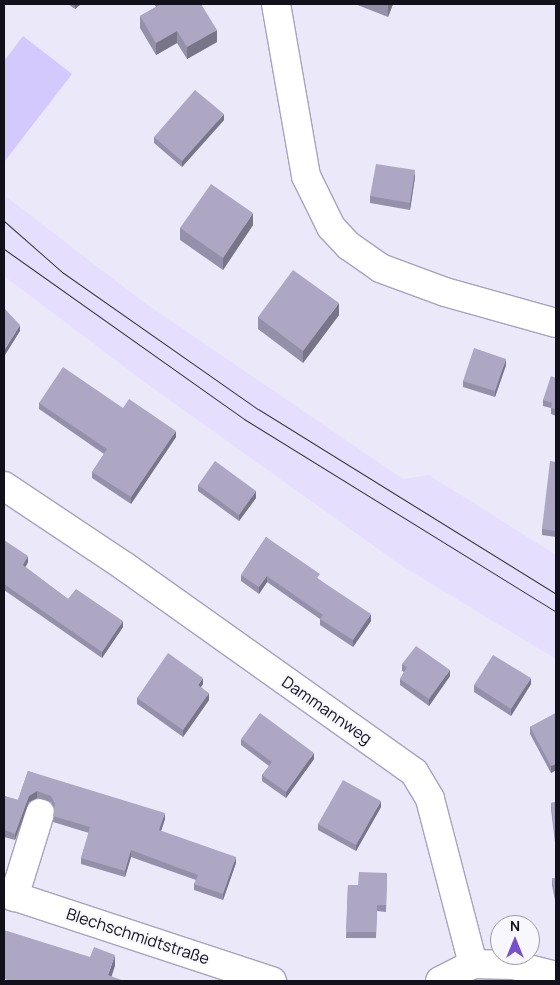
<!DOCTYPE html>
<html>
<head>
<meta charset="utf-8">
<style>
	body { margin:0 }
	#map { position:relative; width:560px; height:985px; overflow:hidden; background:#ebe8fa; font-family:Manrope,sans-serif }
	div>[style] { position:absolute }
	.built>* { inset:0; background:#e5dffd }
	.green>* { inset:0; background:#d3c9fc }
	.roads { filter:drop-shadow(1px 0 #a8a2be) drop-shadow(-1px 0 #a8a2be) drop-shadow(0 1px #a8a2be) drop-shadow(0 -1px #a8a2be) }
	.minor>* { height:28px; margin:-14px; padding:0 14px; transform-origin:14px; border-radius:14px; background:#fff }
	.tram>* { height:1px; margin:-0.5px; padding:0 0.5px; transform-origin:0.5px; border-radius:0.5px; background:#3a3844 }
	.wall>* { inset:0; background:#9590a9 }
	.shaded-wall>* { inset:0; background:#797589 }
	.building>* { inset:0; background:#ada7c4 }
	span { translate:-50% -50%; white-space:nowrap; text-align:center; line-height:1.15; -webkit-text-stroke:4px #f8f7fd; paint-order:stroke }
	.street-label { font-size:16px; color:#12101a }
	.frame { position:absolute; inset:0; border:5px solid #12101a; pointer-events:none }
	.north { position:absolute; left:490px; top:915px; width:50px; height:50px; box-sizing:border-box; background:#f8f7fd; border:1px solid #9c9ba2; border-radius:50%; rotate:0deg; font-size:14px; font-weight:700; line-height:20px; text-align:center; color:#12101a }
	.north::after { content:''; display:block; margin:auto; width:18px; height:22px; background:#7850c9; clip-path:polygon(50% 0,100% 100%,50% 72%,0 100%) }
</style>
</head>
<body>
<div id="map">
	<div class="built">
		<div style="clip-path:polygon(4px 195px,142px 301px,403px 479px,429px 475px,556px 555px,556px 659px,402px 566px,150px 386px,4px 276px)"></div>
	</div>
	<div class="green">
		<div style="clip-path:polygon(23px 36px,72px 74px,4px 162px,4px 61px)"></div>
	</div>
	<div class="roads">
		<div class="minor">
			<div style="left:276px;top:4px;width:175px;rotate:80.1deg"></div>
			<div style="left:306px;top:176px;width:57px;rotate:63.9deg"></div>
			<div style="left:331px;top:227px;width:26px;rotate:47deg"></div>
			<div style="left:349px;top:246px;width:38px;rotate:35deg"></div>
			<div style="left:380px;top:268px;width:69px;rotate:20.3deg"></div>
			<div style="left:445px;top:292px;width:115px;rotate:15.6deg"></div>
			<div style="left:4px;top:486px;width:144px;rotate:33.7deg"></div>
			<div style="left:124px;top:566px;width:356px;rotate:35.4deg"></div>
			<div style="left:414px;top:772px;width:31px;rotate:59deg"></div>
			<div style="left:430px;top:799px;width:171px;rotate:75.4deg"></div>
			<div style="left:473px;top:964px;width:40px;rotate:1.4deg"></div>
			<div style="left:513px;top:965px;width:44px;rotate:14.3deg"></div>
			<div style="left:4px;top:893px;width:282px;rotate:18.2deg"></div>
			<div style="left:14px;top:897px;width:88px;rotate:-72.8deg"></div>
			<div style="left:440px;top:981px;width:37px;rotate:-27deg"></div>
		</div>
	</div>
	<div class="tram">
		<div style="left:4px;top:221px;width:77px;rotate:41.3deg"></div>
		<div style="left:62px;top:272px;width:239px;rotate:35deg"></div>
		<div style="left:258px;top:409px;width:351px;rotate:31.8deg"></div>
		<div style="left:4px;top:249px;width:294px;rotate:35.3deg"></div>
		<div style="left:244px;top:419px;width:367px;rotate:31.7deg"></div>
	</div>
	<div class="wall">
		<div style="clip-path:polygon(68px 4px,81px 4px,75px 9px)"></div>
		<div style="clip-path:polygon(154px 4px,201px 4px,217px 42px,187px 59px,177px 43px,156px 55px,140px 28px,140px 16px,156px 7px)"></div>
		<div style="clip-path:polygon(355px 4px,393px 4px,388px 17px)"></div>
		<div style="clip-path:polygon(224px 120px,182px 167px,154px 143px,154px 137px)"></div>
		<div style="clip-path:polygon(415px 177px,410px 210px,370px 203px,370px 196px)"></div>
		<div style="clip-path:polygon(253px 225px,223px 270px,180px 240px,180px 228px)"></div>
		<div style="clip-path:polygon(339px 315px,303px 363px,258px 329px,258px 317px)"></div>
		<div style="clip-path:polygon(506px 365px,495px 397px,463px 387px,463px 381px)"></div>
		<div style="clip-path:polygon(556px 378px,556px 416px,551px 414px,551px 408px,543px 406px,543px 400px)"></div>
		<div style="clip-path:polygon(39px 403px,123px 408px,176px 437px,131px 504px,92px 478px,92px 472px,104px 454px,39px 409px)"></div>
		<div style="clip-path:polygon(556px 462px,556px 537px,542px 535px,542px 529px)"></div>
		<div style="clip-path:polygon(198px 485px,256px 498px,239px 521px,198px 491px)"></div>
		<div style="clip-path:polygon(266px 537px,371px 621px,353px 647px,320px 625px,320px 619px,267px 582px,259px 594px,241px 581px,241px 575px)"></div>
		<div style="clip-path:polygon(4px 540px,28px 562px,25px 567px,68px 599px,123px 627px,102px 658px,4px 590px)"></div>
		<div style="clip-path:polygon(402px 664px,450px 676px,429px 706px,400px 685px,400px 679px,404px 672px,402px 671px)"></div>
		<div style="clip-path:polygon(203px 684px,201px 687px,209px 700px,183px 737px,137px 704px,137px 698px)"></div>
		<div style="clip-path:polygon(531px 684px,511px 716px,474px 692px,474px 685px)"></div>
		<div style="clip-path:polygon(556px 713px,556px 770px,551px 773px,530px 734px,530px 727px)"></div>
		<div style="clip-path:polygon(241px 739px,314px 759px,286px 798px,262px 781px,262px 775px,269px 766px,241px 745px)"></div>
		<div style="clip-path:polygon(28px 771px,165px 819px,161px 831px,236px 863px,223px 900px,194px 890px,194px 884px,196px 880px,131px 857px,125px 877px,81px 864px,81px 858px,89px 833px,53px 822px,55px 809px,51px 802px,37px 798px,29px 802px,15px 840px,4px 837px,4px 796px,18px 800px)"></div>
		<div style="clip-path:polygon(556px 802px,556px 850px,551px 809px,551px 803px)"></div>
		<div style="clip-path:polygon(381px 807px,356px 851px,318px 830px,318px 824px)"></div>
		<div style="clip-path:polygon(387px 873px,386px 912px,377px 911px,376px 938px,346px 938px,348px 885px,358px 885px)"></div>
		<div style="clip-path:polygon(552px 878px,556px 878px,556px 905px,552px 885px)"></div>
	</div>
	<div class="shaded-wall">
		<div style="clip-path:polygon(75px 4px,81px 4px,75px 9px)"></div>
		<div style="clip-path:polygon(388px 4px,393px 4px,388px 17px)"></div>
		<div style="clip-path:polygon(217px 30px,217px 42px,187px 59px,187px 47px)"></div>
		<div style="clip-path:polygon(177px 31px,177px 43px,156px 55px,156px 43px)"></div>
		<div style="clip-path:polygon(224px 114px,224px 120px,182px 167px,182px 161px)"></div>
		<div style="clip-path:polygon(415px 170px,415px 177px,410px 210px,410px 203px)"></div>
		<div style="clip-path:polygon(253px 213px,253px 225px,223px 270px,223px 258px)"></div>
		<div style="clip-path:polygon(339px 303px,339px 315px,303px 363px,303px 351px)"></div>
		<div style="clip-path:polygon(20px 325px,20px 331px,5px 355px,5px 349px)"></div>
		<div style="clip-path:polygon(506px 359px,506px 365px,495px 397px,495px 391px)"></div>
		<div style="clip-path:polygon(176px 431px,176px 437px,131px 504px,131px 497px)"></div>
		<div style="clip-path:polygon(256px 491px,256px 498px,239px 521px,239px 515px)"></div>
		<div style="clip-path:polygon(28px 556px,28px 562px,23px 572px,23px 565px)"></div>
		<div style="clip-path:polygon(267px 576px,267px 582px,259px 594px,259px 587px)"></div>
		<div style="clip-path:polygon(371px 614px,371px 621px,353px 647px,353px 640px)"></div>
		<div style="clip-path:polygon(123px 621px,123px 627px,102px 658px,102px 652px)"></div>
		<div style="clip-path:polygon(450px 670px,450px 676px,429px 706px,429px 699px)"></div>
		<div style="clip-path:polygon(203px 678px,203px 684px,198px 691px,198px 685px)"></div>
		<div style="clip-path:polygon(531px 678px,531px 684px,511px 716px,511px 709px)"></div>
		<div style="clip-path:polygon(209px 693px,209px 700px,183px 737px,183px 730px)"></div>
		<div style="clip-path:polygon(314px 753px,314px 759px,286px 798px,286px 792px)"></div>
		<div style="clip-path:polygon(556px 764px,556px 770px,551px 773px,551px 766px)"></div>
		<div style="clip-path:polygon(37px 791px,37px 798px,29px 802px,15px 840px,15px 834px,29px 796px)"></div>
		<div style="clip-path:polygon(381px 801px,381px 807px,356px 851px,356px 845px)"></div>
		<div style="clip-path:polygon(165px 813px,165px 819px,159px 837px,159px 830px)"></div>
		<div style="clip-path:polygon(131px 850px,131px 857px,125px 877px,125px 871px)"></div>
		<div style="clip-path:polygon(236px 857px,236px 863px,223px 900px,223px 894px)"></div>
		<div style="clip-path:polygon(115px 955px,115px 966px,110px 981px,108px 975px)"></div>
	</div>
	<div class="building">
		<div style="clip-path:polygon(161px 4px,201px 4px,217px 30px,187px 47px,177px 31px,156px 43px,140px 16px)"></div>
		<div style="clip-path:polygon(195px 90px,224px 114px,182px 161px,154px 137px)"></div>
		<div style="clip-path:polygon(376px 164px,415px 170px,410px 203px,370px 196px)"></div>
		<div style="clip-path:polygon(211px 184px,253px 213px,223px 258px,180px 228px)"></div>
		<div style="clip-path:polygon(293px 270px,339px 303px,303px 351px,258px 317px)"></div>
		<div style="clip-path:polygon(4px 308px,20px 325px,5px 349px,4px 348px)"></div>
		<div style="clip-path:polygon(474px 348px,506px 359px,495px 391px,463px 381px)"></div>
		<div style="clip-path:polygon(63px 367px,123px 408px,129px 399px,176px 431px,131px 497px,92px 472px,107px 449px,39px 403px)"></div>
		<div style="clip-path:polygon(551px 376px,556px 378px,556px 409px,551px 408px,552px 403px,543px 400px)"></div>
		<div style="clip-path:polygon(215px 461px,256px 491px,239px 515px,198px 485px)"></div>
		<div style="clip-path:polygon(550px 461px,556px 462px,556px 531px,542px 529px)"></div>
		<div style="clip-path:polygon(266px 537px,320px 574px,317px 578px,371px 614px,353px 640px,320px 619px,323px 615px,267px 576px,259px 587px,241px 575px)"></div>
		<div style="clip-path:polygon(4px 540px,28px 556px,23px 565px,68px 599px,76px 589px,123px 621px,102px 652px,4px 584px)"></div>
		<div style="clip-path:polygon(416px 646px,450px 670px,429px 699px,400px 679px,407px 667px,402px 664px)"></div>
		<div style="clip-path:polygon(168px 653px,203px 678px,198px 685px,209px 693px,183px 730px,137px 698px)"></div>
		<div style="clip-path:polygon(493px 655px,531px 678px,511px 709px,474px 685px)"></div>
		<div style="clip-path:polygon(260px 713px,314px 753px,286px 792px,262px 775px,272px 762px,241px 739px)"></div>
		<div style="clip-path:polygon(556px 713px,556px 764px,551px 766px,530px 727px)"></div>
		<div style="clip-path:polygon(28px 771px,165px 813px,159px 830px,236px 857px,223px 894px,194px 884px,198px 875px,131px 850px,125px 871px,81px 858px,90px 827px,53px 816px,55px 804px,51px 796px,37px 791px,29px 796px,15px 834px,4px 830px,4px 796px,18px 800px)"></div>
		<div style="clip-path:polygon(343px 780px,381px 801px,356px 845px,318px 824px)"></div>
		<div style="clip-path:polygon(556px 802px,556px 844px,551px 803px)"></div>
		<div style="clip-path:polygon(359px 872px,387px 873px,386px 905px,377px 905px,376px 932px,346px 932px,348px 885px,358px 885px)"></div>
		<div style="clip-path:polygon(552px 878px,556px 878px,556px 899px)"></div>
		<div style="clip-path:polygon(4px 930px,90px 957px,94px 947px,115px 955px,108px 975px,124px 981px,12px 981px,4px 979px)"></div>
	</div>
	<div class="street-label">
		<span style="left:327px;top:710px;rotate:35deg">Dammannweg</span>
		<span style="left:138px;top:936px;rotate:18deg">Blechschmidtstraße</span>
	</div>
	<div class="frame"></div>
	<div class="north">N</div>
</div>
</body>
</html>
